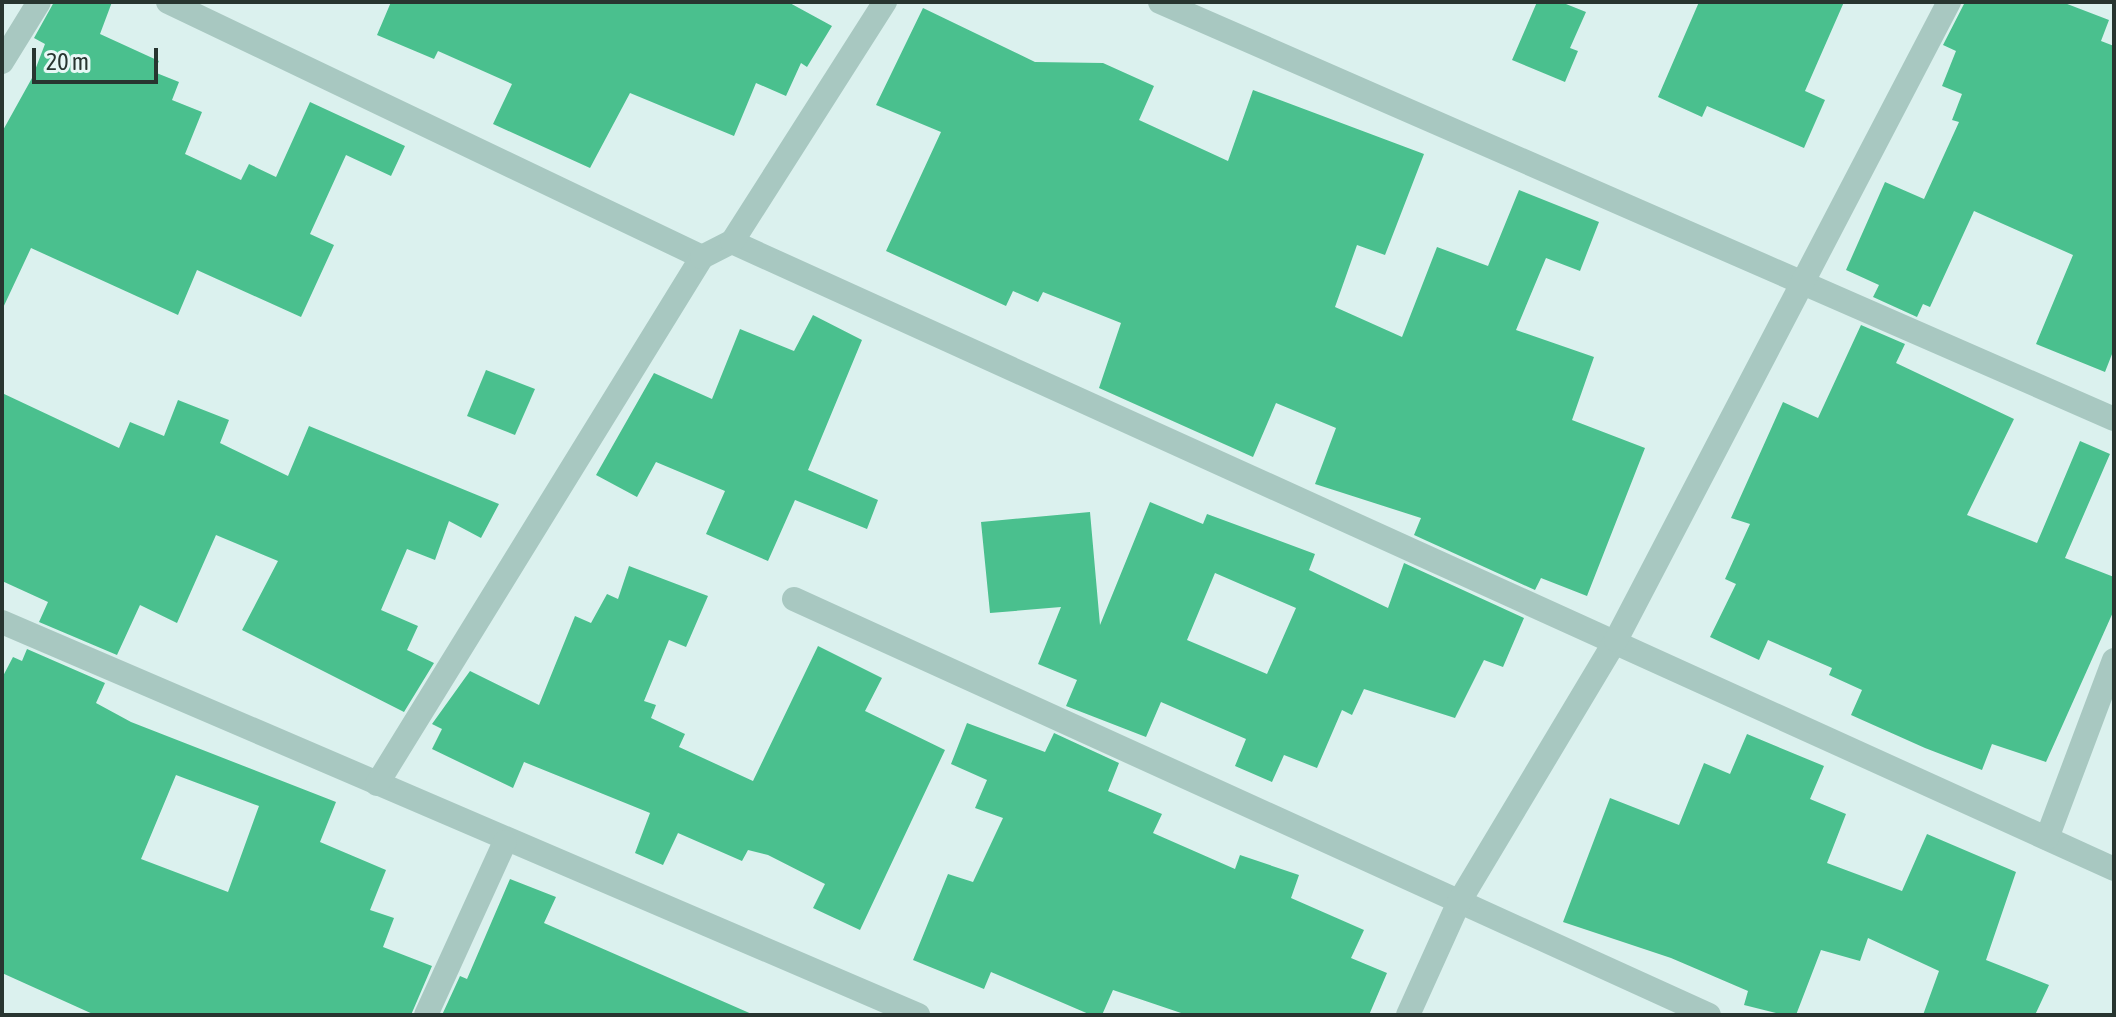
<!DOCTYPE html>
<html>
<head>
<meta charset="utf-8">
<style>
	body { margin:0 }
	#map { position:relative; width:2116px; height:1017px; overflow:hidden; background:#dbf1ee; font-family:"Asap Condensed",sans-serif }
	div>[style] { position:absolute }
	.building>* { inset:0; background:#4ac08e }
	.street>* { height:24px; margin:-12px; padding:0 12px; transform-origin:12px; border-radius:12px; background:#a8c8c1 }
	span { translate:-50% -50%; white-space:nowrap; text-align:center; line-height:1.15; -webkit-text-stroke:6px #e7f8f6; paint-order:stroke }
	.frame { position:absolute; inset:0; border:4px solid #283530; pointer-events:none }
	.scale { position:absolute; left:32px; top:48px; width:126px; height:36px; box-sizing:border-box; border:4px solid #283530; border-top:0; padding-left:10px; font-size:24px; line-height:28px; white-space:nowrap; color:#283530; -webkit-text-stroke:6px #e7f8f6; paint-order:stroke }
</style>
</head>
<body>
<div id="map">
	<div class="building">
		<div style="clip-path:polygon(54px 2px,112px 2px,100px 34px,159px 61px,154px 72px,179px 82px,172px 100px,202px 112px,185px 154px,241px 180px,249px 164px,276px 177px,310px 102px,405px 146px,391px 176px,346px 155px,310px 234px,334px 245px,301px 317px,197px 270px,178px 315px,31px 248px,2px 310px,2px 132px,32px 78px,45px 44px,34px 38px)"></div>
		<div style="clip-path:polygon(391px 2px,788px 2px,832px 26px,807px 67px,801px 63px,786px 96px,756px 83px,734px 136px,630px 93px,590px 168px,493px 124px,512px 84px,438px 51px,434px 59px,377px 35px)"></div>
		<div style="clip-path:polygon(1537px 2px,1561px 2px,1586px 12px,1570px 48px,1578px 51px,1565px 82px,1512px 60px)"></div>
		<div style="clip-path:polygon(1699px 2px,1844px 2px,1805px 91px,1825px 100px,1804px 148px,1707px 106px,1702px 117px,1658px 97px)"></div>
		<div style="clip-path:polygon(1965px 2px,2062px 2px,2109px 20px,2101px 41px,2114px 46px,2114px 349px,2105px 372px,2036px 344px,2073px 255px,1974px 211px,1930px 307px,1923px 304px,1917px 317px,1873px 297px,1879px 285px,1846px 270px,1885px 182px,1924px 199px,1959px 122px,1952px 120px,1962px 94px,1942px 86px,1956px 51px,1943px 45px)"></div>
		<div style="clip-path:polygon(923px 8px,1035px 62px,1103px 63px,1154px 86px,1139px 120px,1228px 161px,1253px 90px,1424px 154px,1385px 255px,1357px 245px,1335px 307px,1402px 337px,1437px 247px,1488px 266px,1519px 190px,1599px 222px,1580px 271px,1546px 258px,1516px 330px,1594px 357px,1572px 420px,1645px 448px,1587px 596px,1541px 578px,1535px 590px,1414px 535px,1421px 518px,1315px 484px,1336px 428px,1276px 403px,1253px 457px,1099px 388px,1121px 323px,1043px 292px,1038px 302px,1013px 291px,1006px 306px,886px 251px,941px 132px,876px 105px)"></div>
		<div style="clip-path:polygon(813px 315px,862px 340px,808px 470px,878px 500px,867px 529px,795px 500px,768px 561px,706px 534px,725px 491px,656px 462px,637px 497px,596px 475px,654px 373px,712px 399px,740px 329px,794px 351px)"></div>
		<div style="clip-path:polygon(1861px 325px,1905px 344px,1896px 363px,2014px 419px,1967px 515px,2037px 543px,2080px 441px,2110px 454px,2065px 558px,2114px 577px,2114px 610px,2046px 762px,1992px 744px,1982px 770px,1925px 748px,1851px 715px,1862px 690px,1829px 675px,1832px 668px,1768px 640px,1759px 660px,1710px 637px,1736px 584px,1725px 579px,1750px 524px,1731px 518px,1783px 402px,1818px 418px)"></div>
		<div style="clip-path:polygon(486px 370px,535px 389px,515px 435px,467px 416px)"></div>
		<div style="clip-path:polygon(2px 393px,119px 448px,130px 422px,164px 436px,178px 400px,229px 420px,220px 443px,288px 476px,309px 426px,499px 504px,481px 538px,449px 521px,435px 560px,407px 549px,381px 610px,418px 626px,407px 650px,434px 663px,404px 712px,242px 630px,278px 561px,216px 535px,177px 623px,140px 605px,117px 655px,39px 622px,48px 602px,2px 581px)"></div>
		<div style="clip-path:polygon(evenodd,1150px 502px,1203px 524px,1207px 514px,1315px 554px,1309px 570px,1388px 608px,1404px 563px,1524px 618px,1503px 667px,1484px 660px,1455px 718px,1364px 689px,1352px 715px,1342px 710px,1317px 768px,1284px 755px,1272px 782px,1235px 766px,1246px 739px,1161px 702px,1146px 737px,1066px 706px,1077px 680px,1038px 664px,1061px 607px,990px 613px,981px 522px,1090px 512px,1100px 625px,1150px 502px,1215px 573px,1296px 608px,1267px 674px,1187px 640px,1215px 573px)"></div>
		<div style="clip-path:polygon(629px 566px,708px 596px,686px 647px,669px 640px,644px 701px,656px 705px,651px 718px,685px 734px,679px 747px,753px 781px,818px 646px,882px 678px,865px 711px,945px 750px,860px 930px,813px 908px,825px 884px,768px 855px,748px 850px,742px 861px,678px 833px,663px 865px,635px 853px,650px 813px,524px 762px,513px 788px,432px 749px,442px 729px,432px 724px,470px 671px,539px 705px,575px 616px,591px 623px,607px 594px,618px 599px)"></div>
		<div style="clip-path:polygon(evenodd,27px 649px,105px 683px,96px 703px,131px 722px,336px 802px,320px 842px,386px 870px,370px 910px,394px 918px,383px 947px,432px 966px,411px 1015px,95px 1015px,2px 973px,2px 678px,13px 657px,22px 661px,27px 649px,176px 775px,259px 806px,228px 892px,141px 859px,176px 775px)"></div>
		<div style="clip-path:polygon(967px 723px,1045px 752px,1054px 733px,1119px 763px,1108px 791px,1162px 814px,1153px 833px,1235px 869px,1240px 855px,1299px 875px,1291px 898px,1364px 930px,1351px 958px,1387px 973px,1369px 1015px,1187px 1015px,1113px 990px,1102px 1015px,1091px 1015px,991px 972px,984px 989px,913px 960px,948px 874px,973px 882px,1003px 818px,975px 808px,987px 780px,951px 764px)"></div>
		<div style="clip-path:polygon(1747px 734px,1824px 766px,1810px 799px,1846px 814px,1827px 863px,1902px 891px,1927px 834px,2016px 872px,1986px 960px,2049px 985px,2035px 1015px,1923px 1015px,1939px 971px,1868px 938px,1860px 961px,1821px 950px,1796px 1015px,1784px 1015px,1744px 1005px,1748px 991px,1671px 958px,1563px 922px,1610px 798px,1679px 825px,1704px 763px,1730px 774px)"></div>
		<div style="clip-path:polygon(510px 879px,556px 897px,544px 923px,754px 1015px,442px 1015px,460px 976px,467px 979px)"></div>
	</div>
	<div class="street">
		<div style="left:168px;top:2px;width:592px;rotate:25.53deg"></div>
		<div style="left:1160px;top:2px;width:1041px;rotate:23.61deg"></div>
		<div style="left:2px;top:62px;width:70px;rotate:-58.3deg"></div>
		<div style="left:732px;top:242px;width:1518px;rotate:24.4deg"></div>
		<div style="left:794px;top:599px;width:1005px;rotate:24.45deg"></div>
		<div style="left:2px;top:622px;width:997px;rotate:23.22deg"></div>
		<div style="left:377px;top:784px;width:619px;rotate:-58.34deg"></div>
		<div style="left:702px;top:257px;width:34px;rotate:-27deg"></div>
		<div style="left:732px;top:242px;width:285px;rotate:-57.5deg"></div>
		<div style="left:2047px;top:838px;width:190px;rotate:-69.4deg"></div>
		<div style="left:426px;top:1015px;width:190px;rotate:-65.5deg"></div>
		<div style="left:1408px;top:1015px;width:124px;rotate:-65.7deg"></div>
		<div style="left:1459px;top:902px;width:305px;rotate:-59.1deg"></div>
		<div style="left:1616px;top:640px;width:720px;rotate:-62.44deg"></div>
	</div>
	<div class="frame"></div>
	<div class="scale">20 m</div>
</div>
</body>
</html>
